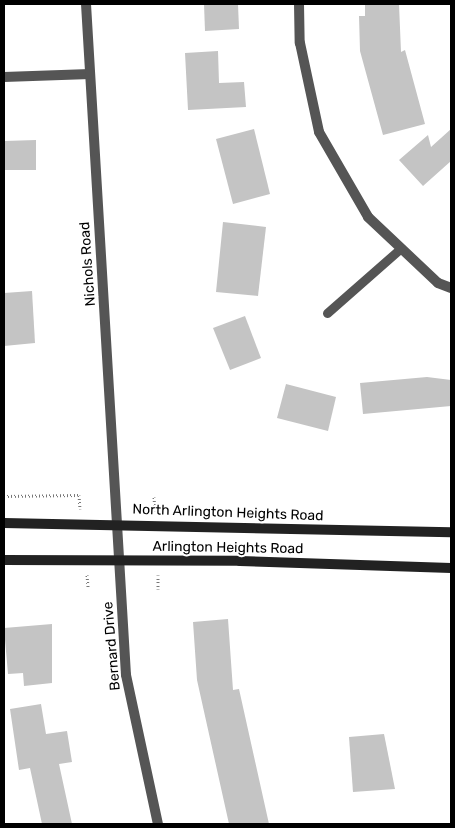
<!DOCTYPE html>
<html>
<head>
<meta charset="utf-8">
<style>
	body { margin:0 }
	#map { position:relative; width:455px; height:828px; overflow:hidden; background:#fff; font-family:Rubik,sans-serif }
	div>[style] { position:absolute }
	.building>* { inset:0; background:#c4c4c4 }
	.path>* { height:3px; margin-top:-1.5px; transform-origin:0; background:repeating-linear-gradient(90deg,#777 0 1px,transparent 0 3.5px) }
	.service>* { height:9px; margin:-4.5px; padding:0 4.5px; transform-origin:4.5px; border-radius:4.5px; background:#555 }
	.minor>* { height:10px; margin:-5px; padding:0 5px; transform-origin:5px; border-radius:5px; background:#555 }
	.tertiary>* { height:10px; margin:-5px; padding:0 5px; transform-origin:5px; border-radius:5px; background:#555 }
	.secondary>* { height:10px; margin:-5px; padding:0 5px; transform-origin:5px; border-radius:5px; background:#222 }
	span { translate:-50% -50%; white-space:nowrap; text-align:center; line-height:1.15; -webkit-text-stroke:4px #fff; paint-order:stroke }
	.street-label { font-size:14px; color:#000 }
	.frame { position:absolute; inset:0; border:5px solid #000; pointer-events:none }
</style>
</head>
<body>
<div id="map">
	<div class="building">
		<div style="clip-path:polygon(204px 4px,238px 4px,239px 29px,205px 31px)"></div>
		<div style="clip-path:polygon(365px 4px,399px 4px,401px 52px,405px 50px,425px 124px,383px 135px,360px 51px,359px 16px,365px 16px)"></div>
		<div style="clip-path:polygon(218px 51px,219px 83px,244px 82px,246px 107px,188px 110px,185px 53px)"></div>
		<div style="clip-path:polygon(254px 129px,270px 194px,233px 204px,216px 139px)"></div>
		<div style="clip-path:polygon(451px 129px,451px 161px,423px 186px,399px 160px,428px 135px,431px 147px)"></div>
		<div style="clip-path:polygon(36px 140px,36px 170px,4px 170px,4px 141px)"></div>
		<div style="clip-path:polygon(223px 222px,266px 227px,258px 296px,216px 292px)"></div>
		<div style="clip-path:polygon(32px 291px,35px 343px,4px 346px,4px 293px)"></div>
		<div style="clip-path:polygon(245px 316px,261px 358px,230px 370px,213px 328px)"></div>
		<div style="clip-path:polygon(427px 377px,451px 380px,451px 406px,363px 414px,360px 383px)"></div>
		<div style="clip-path:polygon(286px 384px,336px 397px,328px 431px,277px 418px)"></div>
		<div style="clip-path:polygon(228px 619px,233px 690px,239px 689px,269px 824px,229px 824px,197px 680px,193px 622px)"></div>
		<div style="clip-path:polygon(52px 624px,52px 683px,24px 686px,23px 673px,8px 674px,4px 628px)"></div>
		<div style="clip-path:polygon(41px 704px,46px 734px,67px 731px,72px 762px,59px 764px,72px 824px,42px 824px,30px 768px,19px 770px,10px 709px)"></div>
		<div style="clip-path:polygon(384px 734px,395px 789px,353px 792px,349px 737px)"></div>
	</div>
	<div class="path">
		<div style="left:4px;top:496px;width:75px;rotate:-0.8deg"></div>
		<div style="left:79px;top:495px;width:14px;rotate:86deg"></div>
		<div style="left:154px;top:497px;width:14px;rotate:86deg"></div>
		<div style="left:87px;top:575px;width:12px;rotate:85deg"></div>
		<div style="left:158px;top:575px;width:14px;rotate:90deg"></div>
	</div>
	<div class="service">
		<div style="left:327px;top:313px;width:98px;rotate:-41.3deg"></div>
	</div>
	<div class="minor">
		<div style="left:299px;top:4px;width:39px;rotate:89deg"></div>
		<div style="left:300px;top:43px;width:91px;rotate:77.9deg"></div>
		<div style="left:319px;top:132px;width:98px;rotate:60deg"></div>
		<div style="left:368px;top:217px;width:96px;rotate:43.3deg"></div>
		<div style="left:438px;top:283px;width:14px;rotate:21deg"></div>
		<div style="left:4px;top:77px;width:86px;rotate:-2deg"></div>
	</div>
	<div class="tertiary">
		<div style="left:86px;top:4px;width:672px;rotate:86.59deg"></div>
		<div style="left:126px;top:675px;width:152px;rotate:77.9deg"></div>
	</div>
	<div class="secondary">
		<div style="left:4px;top:523px;width:447px;rotate:1.2deg"></div>
		<div style="left:4px;top:560px;width:236px;rotate:0.2deg"></div>
		<div style="left:240px;top:561px;width:211px;rotate:1.9deg"></div>
	</div>
	<div class="street-label">
		<span style="left:88px;top:264px;rotate:-94deg">Nichols Road</span>
		<span style="left:228px;top:513px;rotate:2deg">North Arlington Heights Road</span>
		<span style="left:228px;top:548px;rotate:1deg">Arlington Heights Road</span>
		<span style="left:112px;top:646px;rotate:-95deg">Bernard Drive</span>
	</div>
	<div class="frame"></div>
</div>
</body>
</html>
